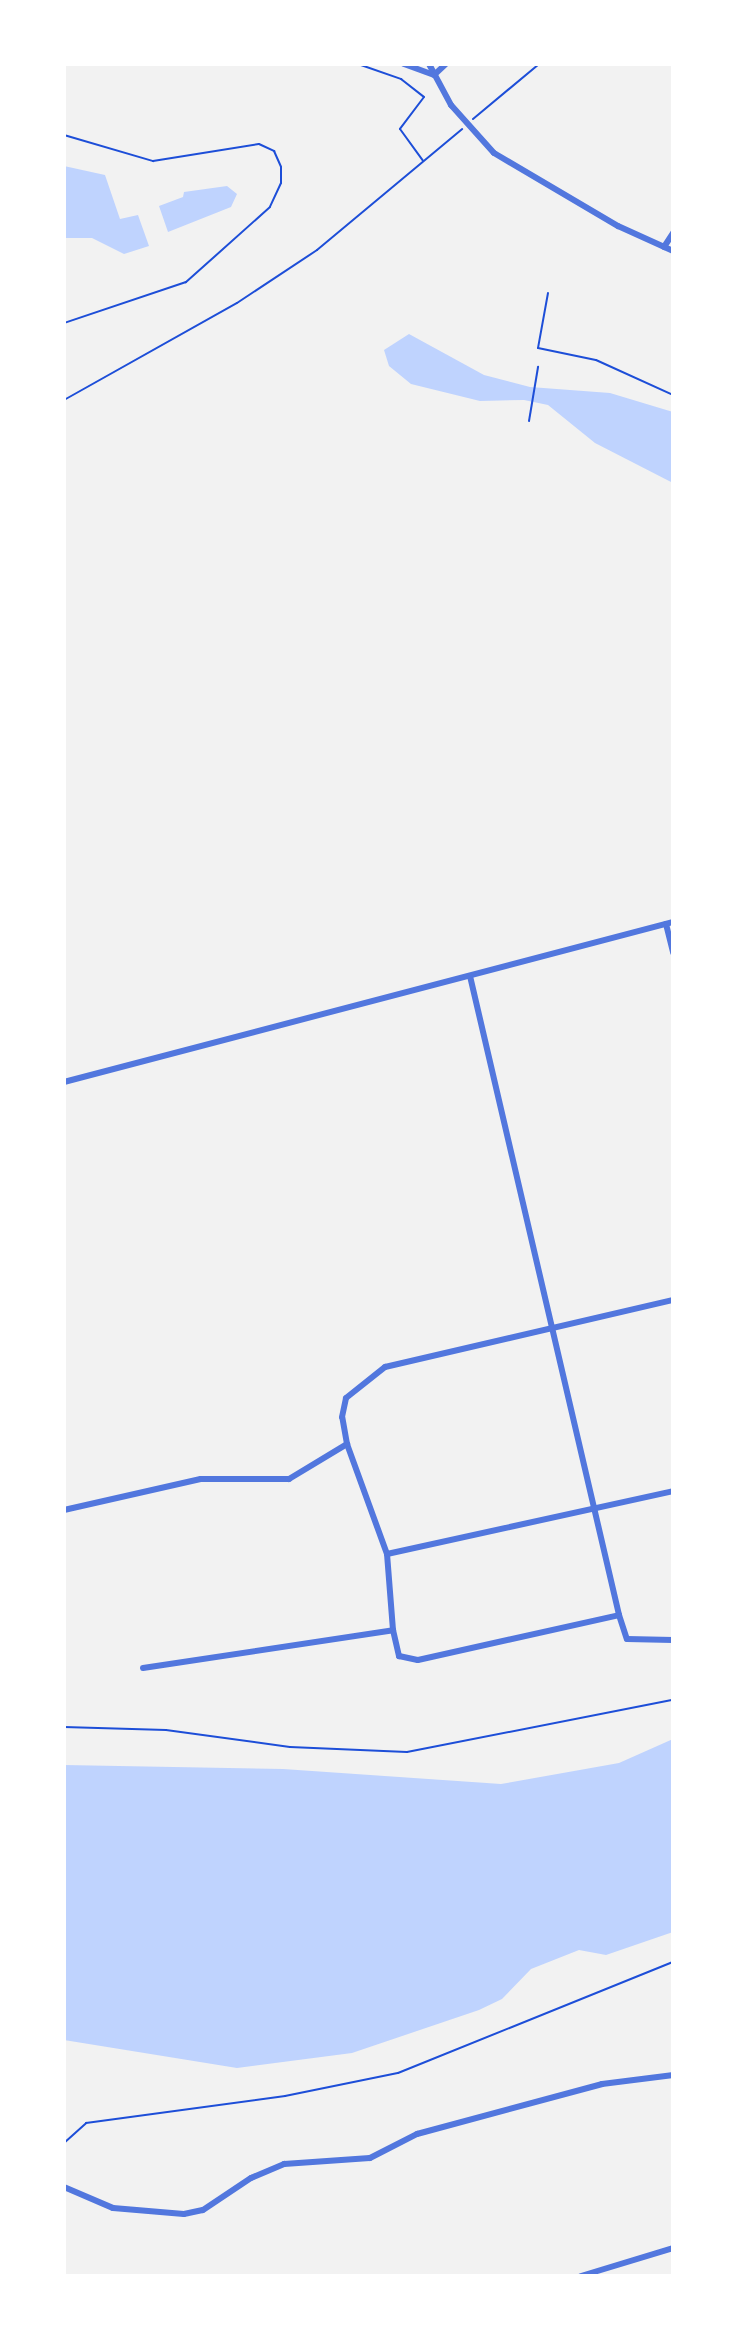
<!DOCTYPE html>
<html>
<head>
<meta charset="utf-8">
<style>
	body { margin:0 }
	#map { position:relative; width:737px; height:2340px; overflow:hidden; background:#f2f2f2; font-family:"Zilla Slab",serif }
	div>[style] { position:absolute }
	.water>* { inset:0; background:#bfd3fe }
	.path>* { height:2px; margin:-1px; padding:0 1px; transform-origin:1px; border-radius:1px; background:#1d4ed8 }
	.minor>* { height:6px; margin:-3px; padding:0 3px; transform-origin:3px; border-radius:3px; background:#5277de }
	span { translate:-50% -50%; white-space:nowrap; text-align:center; line-height:1.15; -webkit-text-stroke:8px #fff; paint-order:stroke }
	.frame { position:absolute; inset:0; border:66px solid #fff; pointer-events:none }
</style>
</head>
<body>
<div id="map">
	<div class="water">
		<div style="clip-path:polygon(64px 166px,105px 175px,120px 219px,138px 215px,149px 246px,124px 254px,92px 238px,64px 238px)"></div>
		<div style="clip-path:polygon(227px 186px,237px 194px,231px 207px,168px 232px,159px 206px,183px 197px,184px 192px)"></div>
		<div style="clip-path:polygon(409px 334px,484px 375px,530px 387px,610px 393px,673px 412px,673px 483px,595px 443px,548px 405px,524px 400px,480px 401px,411px 384px,389px 366px,384px 350px)"></div>
		<div style="clip-path:polygon(673px 1739px,673px 1932px,606px 1955px,579px 1950px,531px 1969px,502px 1999px,479px 2010px,352px 2053px,237px 2068px,64px 2040px,64px 1765px,283px 1769px,501px 1784px,619px 1763px)"></div>
	</div>
	<div class="path">
		<div style="left:358px;top:64px;width:46px;rotate:19.2deg"></div>
		<div style="left:401px;top:79px;width:29px;rotate:38deg"></div>
		<div style="left:424px;top:97px;width:40px;rotate:127deg"></div>
		<div style="left:400px;top:129px;width:39px;rotate:54deg"></div>
		<div style="left:473px;top:119px;width:86px;rotate:-39.8deg"></div>
		<div style="left:64px;top:135px;width:93px;rotate:16.3deg"></div>
		<div style="left:153px;top:161px;width:107px;rotate:-9.1deg"></div>
		<div style="left:259px;top:144px;width:17px;rotate:25deg"></div>
		<div style="left:274px;top:151px;width:17px;rotate:66deg"></div>
		<div style="left:281px;top:167px;width:16px;rotate:90deg"></div>
		<div style="left:281px;top:183px;width:26px;rotate:115deg"></div>
		<div style="left:270px;top:207px;width:113px;rotate:138.2deg"></div>
		<div style="left:186px;top:282px;width:129px;rotate:161.4deg"></div>
		<div style="left:548px;top:293px;width:56px;rotate:100.3deg"></div>
		<div style="left:538px;top:348px;width:59px;rotate:11.7deg"></div>
		<div style="left:596px;top:360px;width:85px;rotate:24.4deg"></div>
		<div style="left:64px;top:400px;width:198px;rotate:-29.3deg"></div>
		<div style="left:237px;top:303px;width:96px;rotate:-33.5deg"></div>
		<div style="left:317px;top:250px;width:189px;rotate:-39.8deg"></div>
		<div style="left:529px;top:421px;width:55px;rotate:-80.5deg"></div>
		<div style="left:64px;top:1727px;width:102px;rotate:1.7deg"></div>
		<div style="left:166px;top:1730px;width:125px;rotate:7.8deg"></div>
		<div style="left:290px;top:1747px;width:117px;rotate:2.4deg"></div>
		<div style="left:407px;top:1752px;width:271px;rotate:-11.1deg"></div>
		<div style="left:64px;top:2143px;width:30px;rotate:-42deg"></div>
		<div style="left:86px;top:2123px;width:201px;rotate:-7.7deg"></div>
		<div style="left:285px;top:2096px;width:115px;rotate:-11.5deg"></div>
		<div style="left:398px;top:2073px;width:297px;rotate:-22deg"></div>
	</div>
	<div class="minor">
		<div style="left:404px;top:64px;width:32px;rotate:20deg"></div>
		<div style="left:429px;top:64px;width:47px;rotate:61.8deg"></div>
		<div style="left:451px;top:105px;width:64px;rotate:48.1deg"></div>
		<div style="left:494px;top:153px;width:144px;rotate:30.5deg"></div>
		<div style="left:618px;top:226px;width:60px;rotate:24.4deg"></div>
		<div style="left:434px;top:75px;width:16px;rotate:-43deg"></div>
		<div style="left:664px;top:247px;width:17px;rotate:-57deg"></div>
		<div style="left:666px;top:924px;width:30px;rotate:76deg"></div>
		<div style="left:470px;top:976px;width:656px;rotate:76.87deg"></div>
		<div style="left:64px;top:1082px;width:630px;rotate:-14.72deg"></div>
		<div style="left:64px;top:1510px;width:140px;rotate:-12.8deg"></div>
		<div style="left:201px;top:1479px;width:88px"></div>
		<div style="left:289px;top:1479px;width:68px;rotate:-31.1deg"></div>
		<div style="left:387px;top:1554px;width:293px;rotate:-12.4deg"></div>
		<div style="left:393px;top:1630px;width:76px;rotate:-94.5deg"></div>
		<div style="left:387px;top:1554px;width:117px;rotate:-110deg"></div>
		<div style="left:347px;top:1444px;width:27px;rotate:-100deg"></div>
		<div style="left:342px;top:1417px;width:19px;rotate:-78deg"></div>
		<div style="left:346px;top:1398px;width:50px;rotate:-38.5deg"></div>
		<div style="left:385px;top:1367px;width:296px;rotate:-13.1deg"></div>
		<div style="left:143px;top:1668px;width:253px;rotate:-8.6deg"></div>
		<div style="left:393px;top:1630px;width:27px;rotate:77deg"></div>
		<div style="left:399px;top:1656px;width:19px;rotate:12deg"></div>
		<div style="left:418px;top:1660px;width:206px;rotate:-12.6deg"></div>
		<div style="left:619px;top:1615px;width:25px;rotate:72deg"></div>
		<div style="left:627px;top:1639px;width:46px;rotate:1.2deg"></div>
		<div style="left:64px;top:2187px;width:53px;rotate:23.2deg"></div>
		<div style="left:113px;top:2208px;width:71px;rotate:4.8deg"></div>
		<div style="left:184px;top:2214px;width:19px;rotate:-12deg"></div>
		<div style="left:203px;top:2210px;width:58px;rotate:-33.7deg"></div>
		<div style="left:251px;top:2178px;width:36px;rotate:-23deg"></div>
		<div style="left:284px;top:2164px;width:86px;rotate:-4deg"></div>
		<div style="left:370px;top:2158px;width:53px;rotate:-27.1deg"></div>
		<div style="left:417px;top:2134px;width:192px;rotate:-15.1deg"></div>
		<div style="left:602px;top:2084px;width:72px;rotate:-7.2deg"></div>
		<div style="left:581px;top:2276px;width:96px;rotate:-16.9deg"></div>
	</div>
	<div class="frame"></div>
</div>
</body>
</html>
